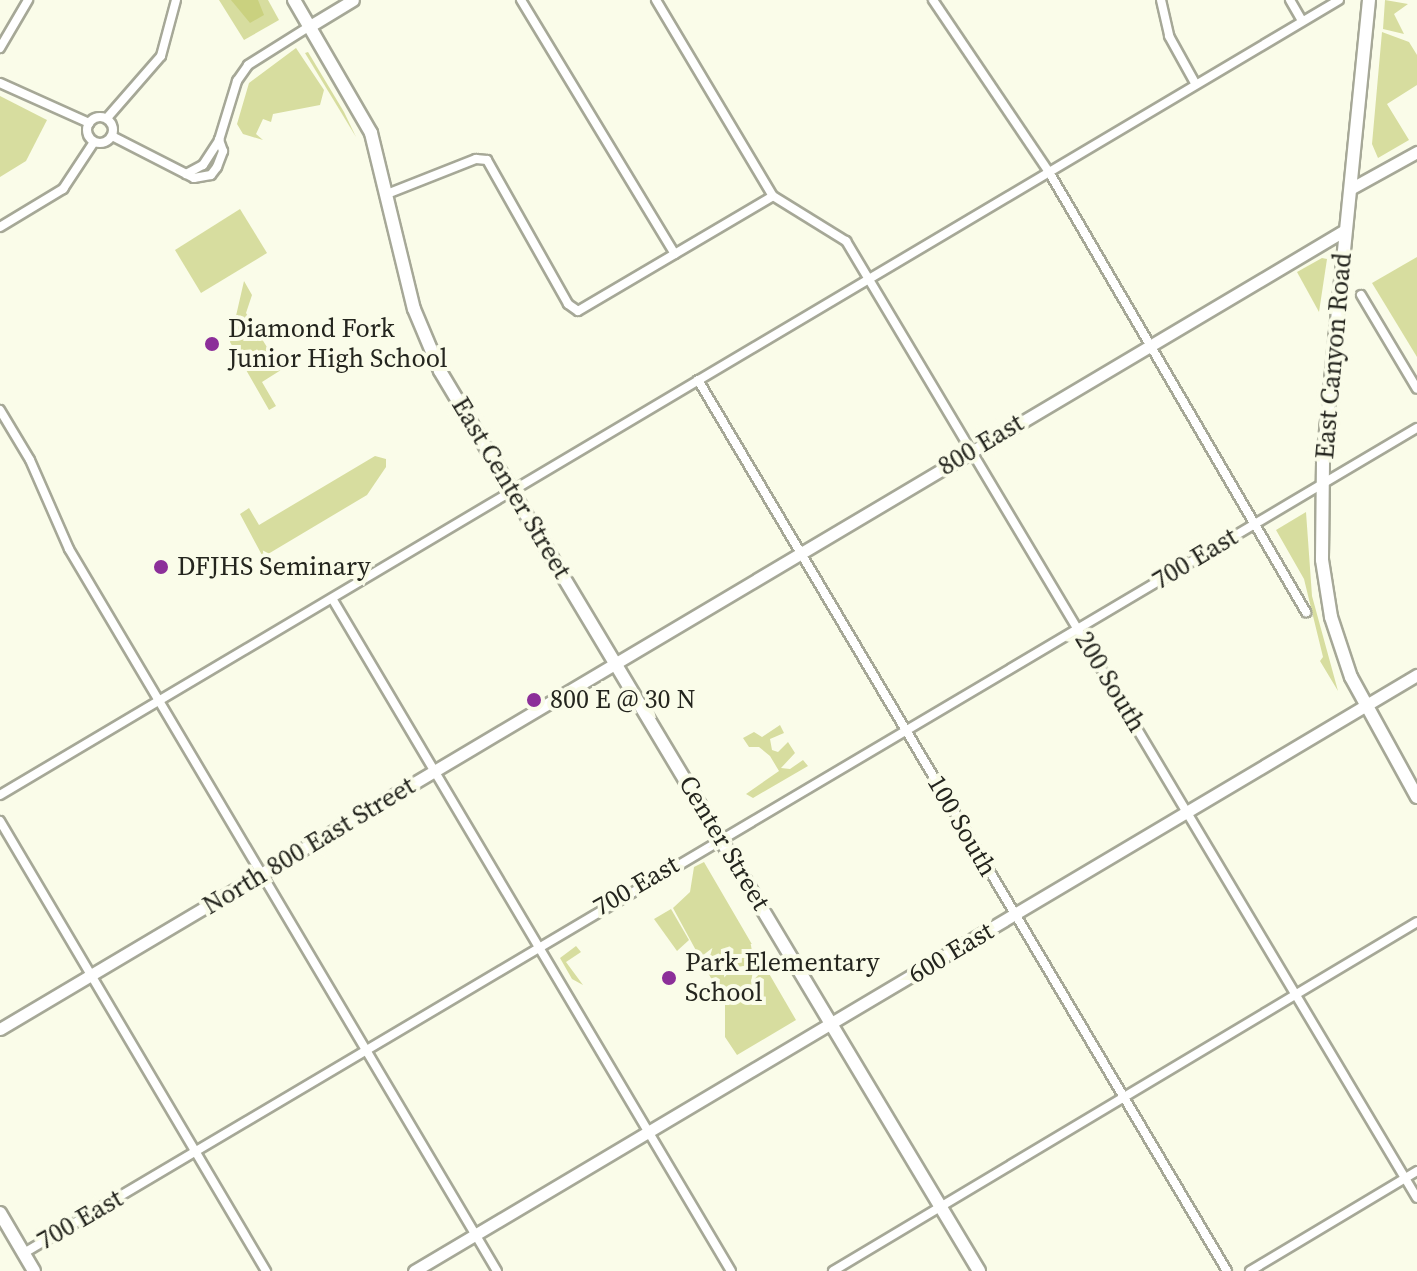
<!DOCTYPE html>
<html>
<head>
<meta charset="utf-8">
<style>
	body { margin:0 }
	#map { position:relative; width:1417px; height:1271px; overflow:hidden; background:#fafce9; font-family:"Source Serif 4",serif }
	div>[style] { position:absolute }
	.green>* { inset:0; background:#d7dd9f }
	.water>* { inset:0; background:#cad17f }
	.roads { filter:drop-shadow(2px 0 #a6a897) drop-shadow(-2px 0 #a6a897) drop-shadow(0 2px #a6a897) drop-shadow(0 -2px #a6a897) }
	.minor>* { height:8px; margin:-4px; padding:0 4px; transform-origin:4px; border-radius:4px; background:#fff }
	.minor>.ring { margin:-4px; padding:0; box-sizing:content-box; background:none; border:8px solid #fff; border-radius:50% }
	.tertiary>* { height:11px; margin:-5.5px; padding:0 5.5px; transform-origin:5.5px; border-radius:5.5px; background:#fff }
	.secondary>* { height:12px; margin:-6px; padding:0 6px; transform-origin:6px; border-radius:6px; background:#fff }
	.dots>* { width:22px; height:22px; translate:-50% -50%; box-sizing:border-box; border:4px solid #fafce9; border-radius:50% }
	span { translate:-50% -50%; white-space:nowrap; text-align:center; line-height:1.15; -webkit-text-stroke:8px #fafce9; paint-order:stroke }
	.poi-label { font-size:26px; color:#24251e }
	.left { translate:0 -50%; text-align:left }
	.street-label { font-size:26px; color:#24251e }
</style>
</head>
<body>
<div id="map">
	<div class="green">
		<div style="clip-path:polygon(219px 0,268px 0,279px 20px,244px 40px)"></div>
		<div style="clip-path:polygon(1385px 0,1408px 4px,1394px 14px,1404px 34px,1383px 29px)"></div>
		<div style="clip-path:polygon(1382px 32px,1409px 42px,1417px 55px,1417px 85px,1387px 104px,1409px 140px,1378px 158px,1372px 144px)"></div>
		<div style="clip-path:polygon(296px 48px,324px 90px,320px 105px,273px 114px,271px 122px,263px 119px,256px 134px,263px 140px,243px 134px,237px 124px,249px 83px)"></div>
		<div style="clip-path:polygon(308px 52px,344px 112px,356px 137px,305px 53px)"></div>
		<div style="clip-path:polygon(0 96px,47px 120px,26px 161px,0 177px)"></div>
		<div style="clip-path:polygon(240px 209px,267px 253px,201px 293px,175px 250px)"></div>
		<div style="clip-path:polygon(1417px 257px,1417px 357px,1372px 283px)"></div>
		<div style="clip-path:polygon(1322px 258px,1327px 259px,1319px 312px,1297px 272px)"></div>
		<div style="clip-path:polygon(244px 281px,252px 295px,246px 313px,281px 370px,262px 382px,276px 406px,269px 410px,230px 342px)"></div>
		<div style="clip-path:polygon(375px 456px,386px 459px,386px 467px,367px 495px,263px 557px,240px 514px,249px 508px,259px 525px)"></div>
		<div style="clip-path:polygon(1306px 512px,1312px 596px,1338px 691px,1320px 661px,1323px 657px,1304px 579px,1276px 530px)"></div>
		<div style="clip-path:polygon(780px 725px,784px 733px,770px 739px,772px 750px,778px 752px,788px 742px,795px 753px,781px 768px,790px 769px,803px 760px,808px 766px,753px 798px,746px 794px,779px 771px,770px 756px,759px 747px,749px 747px,743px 738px,754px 732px,762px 737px)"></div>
		<div style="clip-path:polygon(704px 862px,796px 1020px,737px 1055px,725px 1037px,725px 1004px,673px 908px,690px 892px,694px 867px)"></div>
		<div style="clip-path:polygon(671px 909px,689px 940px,677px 951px,654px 919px)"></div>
		<div style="clip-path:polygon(576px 946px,581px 952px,566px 962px,583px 985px,572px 979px,560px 958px)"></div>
	</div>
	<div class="water">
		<div style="clip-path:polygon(231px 0,258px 0,264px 15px,250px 23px)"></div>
	</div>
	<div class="roads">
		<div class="minor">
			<div style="left:521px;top:0;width:297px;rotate:58.8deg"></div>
			<div style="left:656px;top:0;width:228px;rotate:59.2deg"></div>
			<div style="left:773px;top:196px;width:86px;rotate:31.7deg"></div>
			<div style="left:846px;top:241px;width:1114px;rotate:59.18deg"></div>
			<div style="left:933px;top:0;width:207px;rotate:56deg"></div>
			<div style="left:1049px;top:172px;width:510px;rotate:59.71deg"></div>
			<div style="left:1161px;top:0;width:37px;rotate:77deg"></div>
			<div style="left:1169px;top:36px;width:54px;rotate:61deg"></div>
			<div style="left:1290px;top:0;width:24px;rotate:60deg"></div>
			<div style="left:0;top:48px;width:56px;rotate:-59.7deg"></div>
			<div style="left:0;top:83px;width:98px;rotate:24.2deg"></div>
			<div class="ring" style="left:87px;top:117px;width:18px;height:18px"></div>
			<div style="left:107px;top:118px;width:82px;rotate:-48.9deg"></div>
			<div style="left:161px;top:56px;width:58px;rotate:-75deg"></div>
			<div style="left:112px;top:136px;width:92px;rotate:27.1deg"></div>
			<div style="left:194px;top:178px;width:17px;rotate:-10deg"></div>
			<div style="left:211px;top:175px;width:10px;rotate:-53deg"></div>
			<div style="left:217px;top:167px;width:17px;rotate:-69deg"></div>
			<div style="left:223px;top:151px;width:12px;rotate:-110deg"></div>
			<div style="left:186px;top:174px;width:19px;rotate:-28deg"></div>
			<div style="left:203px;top:165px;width:30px;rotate:-57deg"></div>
			<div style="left:219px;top:140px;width:62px;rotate:-73deg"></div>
			<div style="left:237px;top:81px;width:19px;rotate:-55deg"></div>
			<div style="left:248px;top:65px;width:73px;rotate:-32.2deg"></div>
			<div style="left:387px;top:194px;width:96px;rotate:-21.5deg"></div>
			<div style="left:476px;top:159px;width:11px;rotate:5deg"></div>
			<div style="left:487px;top:160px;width:165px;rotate:60.6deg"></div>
			<div style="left:568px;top:304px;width:12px;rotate:35deg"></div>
			<div style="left:578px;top:311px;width:226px;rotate:-30.5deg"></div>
			<div style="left:0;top:227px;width:74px;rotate:-31.1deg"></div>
			<div style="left:63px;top:189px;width:56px;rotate:-56.6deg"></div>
			<div style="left:1361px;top:295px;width:109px;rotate:59.2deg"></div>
			<div style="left:698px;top:380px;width:1036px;rotate:59.3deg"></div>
			<div style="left:0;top:410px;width:58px;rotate:59deg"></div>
			<div style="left:30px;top:460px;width:97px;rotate:66.3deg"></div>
			<div style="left:69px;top:549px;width:839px;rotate:59.34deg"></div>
			<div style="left:333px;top:600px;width:780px;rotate:59.33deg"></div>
			<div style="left:0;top:795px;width:1557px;rotate:-30.7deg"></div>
			<div style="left:0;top:821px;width:523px;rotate:59.41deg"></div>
			<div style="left:24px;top:1253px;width:1619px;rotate:-30.64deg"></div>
			<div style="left:833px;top:1271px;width:680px;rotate:-30.86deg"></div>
			<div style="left:1250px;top:1271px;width:195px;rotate:-30.9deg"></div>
		</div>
		<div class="tertiary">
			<div style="left:310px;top:26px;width:50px;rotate:-31.2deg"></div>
			<div style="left:1350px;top:189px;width:77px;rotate:-28.9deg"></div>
			<div style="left:0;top:1029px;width:1564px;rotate:-30.71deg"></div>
			<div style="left:414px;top:1271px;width:1167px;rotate:-30.72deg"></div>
		</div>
		<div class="secondary">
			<div style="left:294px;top:0;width:154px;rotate:59.9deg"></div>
			<div style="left:371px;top:133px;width:181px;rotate:76.3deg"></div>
			<div style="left:414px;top:309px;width:67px;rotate:67.2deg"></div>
			<div style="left:440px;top:371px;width:1049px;rotate:59.08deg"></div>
			<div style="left:1369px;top:0;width:464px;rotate:95.7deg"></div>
			<div style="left:1323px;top:462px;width:98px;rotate:90.6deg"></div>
			<div style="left:1322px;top:560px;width:58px;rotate:81deg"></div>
			<div style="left:1331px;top:617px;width:63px;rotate:71.6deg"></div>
			<div style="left:1351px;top:677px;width:137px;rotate:61.2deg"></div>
			<div style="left:0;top:1213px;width:67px;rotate:59.6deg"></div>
		</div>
	</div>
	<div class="dots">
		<div style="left:212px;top:344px;background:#8c2f99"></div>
		<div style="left:161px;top:567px;background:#8c2f99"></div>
		<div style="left:534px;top:700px;background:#8c2f99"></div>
		<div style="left:669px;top:978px;background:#8c2f99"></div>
	</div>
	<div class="poi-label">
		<span class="left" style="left:228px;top:344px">Diamond Fork<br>Junior High School</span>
		<span class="left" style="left:177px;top:567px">DFJHS Seminary</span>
		<span class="left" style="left:550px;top:700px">800 E @ 30 N</span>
		<span class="left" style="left:685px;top:978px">Park Elementary<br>School</span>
	</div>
	<div class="street-label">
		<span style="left:1334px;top:356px;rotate:-85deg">East Canyon Road</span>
		<span style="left:981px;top:445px;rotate:-31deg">800 East</span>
		<span style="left:511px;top:488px;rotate:59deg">East Center Street</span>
		<span style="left:1195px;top:559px;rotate:-31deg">700 East</span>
		<span style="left:1110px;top:682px;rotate:59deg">200 South</span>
		<span style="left:962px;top:826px;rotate:60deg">100 South</span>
		<span style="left:724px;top:843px;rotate:59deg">Center Street</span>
		<span style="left:309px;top:846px;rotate:-31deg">North 800 East Street</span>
		<span style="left:636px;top:886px;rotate:-30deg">700 East</span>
		<span style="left:951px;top:953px;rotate:-31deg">600 East</span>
		<span style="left:80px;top:1220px;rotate:-30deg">700 East</span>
	</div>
</div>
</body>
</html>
